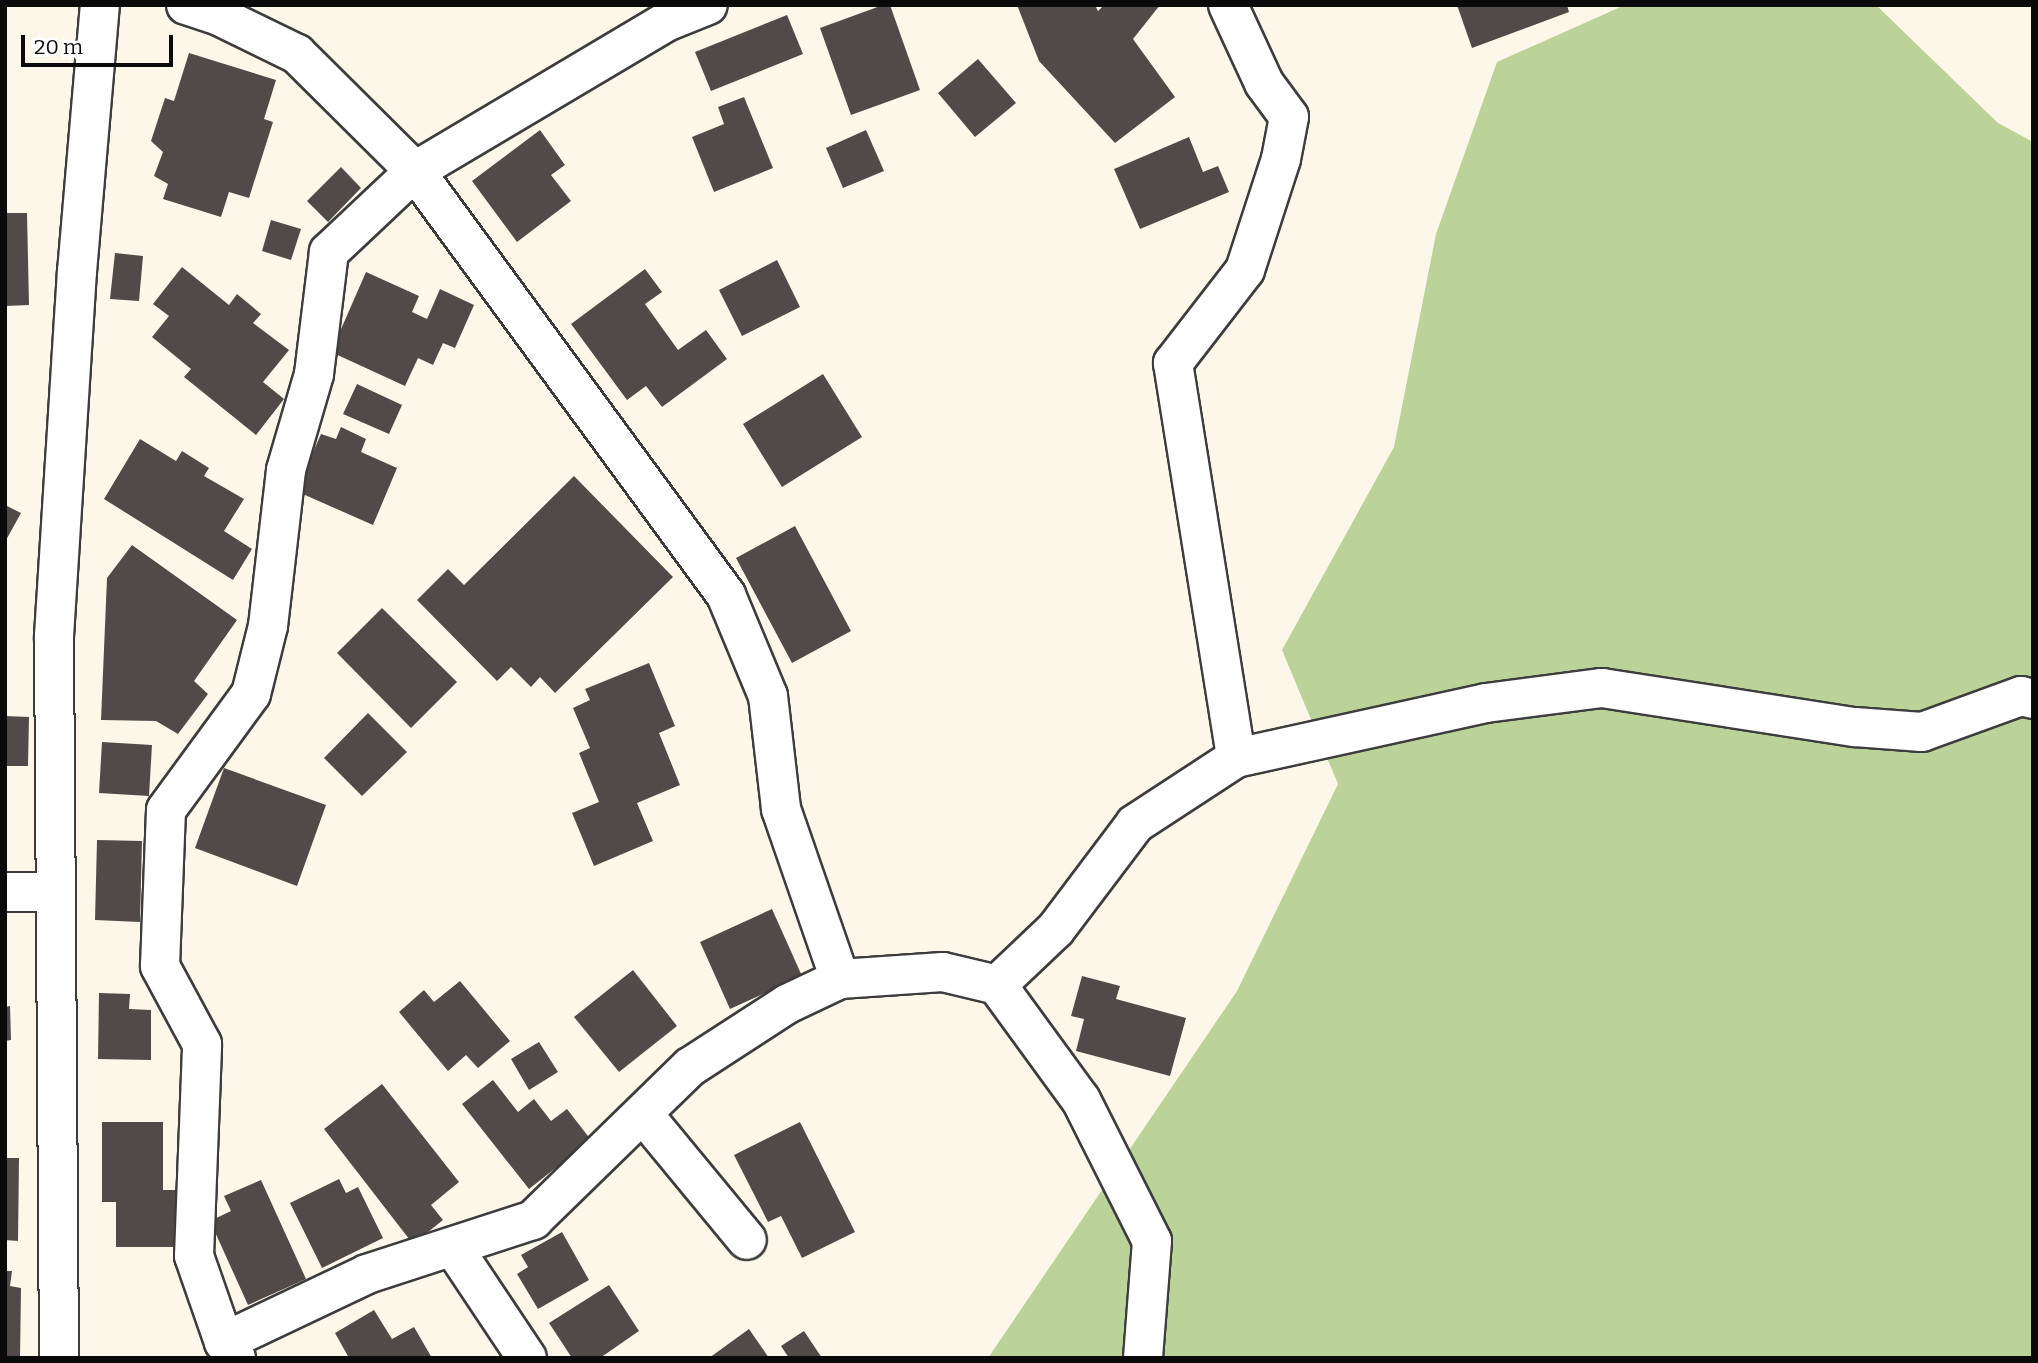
<!DOCTYPE html>
<html>
<head>
<meta charset="utf-8">
<style>
	body { margin:0 }
	#map { position:relative; width:2038px; height:1363px; overflow:hidden; background:#fdf7ea; font-family:Bitter,serif }
	div>[style] { position:absolute }
	.forest>* { inset:0; background:#bbd398 }
	.building>* { inset:0; background:#524a48 }
	.roads { filter:drop-shadow(2px 0 #3d3d3d) drop-shadow(-2px 0 #3d3d3d) drop-shadow(0 2px #3d3d3d) drop-shadow(0 -2px #3d3d3d) }
	.minor>* { height:38px; margin:-19px; padding:0 19px; transform-origin:19px; border-radius:19px; background:#fff }
	span { translate:-50% -50%; white-space:nowrap; text-align:center; line-height:1.15; -webkit-text-stroke:7px #fff; paint-order:stroke }
	.frame { position:absolute; inset:0; border:7px solid #0a0a0a; pointer-events:none }
	.scale { position:absolute; left:21px; top:35px; width:152px; height:32px; box-sizing:border-box; border:4px solid #0a0a0a; border-top:0; padding-left:9px; font-size:21px; line-height:24px; white-space:nowrap; color:#0a0a0a; -webkit-text-stroke:5px #fff; paint-order:stroke }
</style>
</head>
<body>
<div id="map">
	<div class="forest">
		<div style="clip-path:polygon(1625px 5px,1876px 5px,1998px 123px,2033px 142px,2033px 1358px,988px 1358px,1237px 991px,1338px 784px,1282px 650px,1394px 447px,1436px 234px,1497px 62px)"></div>
	</div>
	<div class="building">
		<div style="clip-path:polygon(883px 5px,890px 5px,920px 90px,851px 115px,820px 28px)"></div>
		<div style="clip-path:polygon(1017px 5px,1095px 5px,1098px 11px,1104px 5px,1160px 5px,1133px 39px,1175px 97px,1115px 143px,1039px 61px)"></div>
		<div style="clip-path:polygon(1457px 5px,1567px 5px,1569px 12px,1472px 48px)"></div>
		<div style="clip-path:polygon(787px 15px,803px 54px,711px 91px,695px 52px)"></div>
		<div style="clip-path:polygon(189px 53px,276px 80px,264px 119px,273px 122px,249px 198px,229px 192px,221px 217px,163px 199px,168px 184px,154px 176px,163px 152px,151px 141px,165px 98px,174px 101px)"></div>
		<div style="clip-path:polygon(978px 59px,1016px 103px,975px 137px,938px 93px)"></div>
		<div style="clip-path:polygon(744px 97px,773px 168px,714px 192px,692px 137px,724px 124px,718px 107px)"></div>
		<div style="clip-path:polygon(540px 130px,565px 165px,551px 175px,571px 201px,517px 242px,472px 181px)"></div>
		<div style="clip-path:polygon(866px 130px,884px 171px,843px 188px,826px 148px)"></div>
		<div style="clip-path:polygon(1189px 137px,1203px 172px,1218px 166px,1229px 192px,1140px 229px,1114px 169px)"></div>
		<div style="clip-path:polygon(341px 167px,361px 188px,328px 222px,307px 201px)"></div>
		<div style="clip-path:polygon(5px 213px,27px 213px,29px 305px,5px 306px)"></div>
		<div style="clip-path:polygon(271px 220px,301px 229px,291px 260px,262px 251px)"></div>
		<div style="clip-path:polygon(115px 253px,143px 256px,139px 301px,110px 299px)"></div>
		<div style="clip-path:polygon(777px 260px,800px 307px,742px 336px,719px 290px)"></div>
		<div style="clip-path:polygon(182px 267px,229px 305px,237px 294px,261px 314px,253px 323px,289px 350px,263px 382px,284px 399px,256px 435px,184px 377px,191px 369px,152px 337px,169px 316px,153px 304px)"></div>
		<div style="clip-path:polygon(645px 269px,662px 292px,645px 304px,678px 350px,706px 330px,727px 359px,662px 407px,646px 386px,627px 400px,571px 324px)"></div>
		<div style="clip-path:polygon(366px 272px,419px 296px,412px 312px,427px 319px,440px 289px,474px 305px,455px 348px,443px 343px,433px 365px,418px 358px,405px 386px,331px 352px)"></div>
		<div style="clip-path:polygon(823px 374px,862px 437px,782px 487px,743px 424px)"></div>
		<div style="clip-path:polygon(357px 384px,402px 405px,389px 434px,343px 414px)"></div>
		<div style="clip-path:polygon(341px 427px,366px 439px,361px 452px,397px 468px,373px 525px,296px 491px,321px 434px,336px 439px)"></div>
		<div style="clip-path:polygon(140px 439px,176px 461px,182px 451px,209px 468px,204px 476px,244px 499px,224px 531px,252px 549px,233px 580px,104px 499px)"></div>
		<div style="clip-path:polygon(574px 476px,673px 577px,555px 693px,540px 677px,531px 687px,511px 667px,497px 681px,417px 600px,448px 569px,464px 585px)"></div>
		<div style="clip-path:polygon(5px 505px,21px 513px,5px 542px)"></div>
		<div style="clip-path:polygon(795px 526px,851px 631px,792px 663px,736px 558px)"></div>
		<div style="clip-path:polygon(132px 545px,237px 620px,194px 681px,208px 694px,178px 734px,156px 721px,101px 720px,107px 578px)"></div>
		<div style="clip-path:polygon(382px 608px,457px 682px,411px 728px,337px 653px)"></div>
		<div style="clip-path:polygon(649px 663px,675px 726px,659px 733px,680px 785px,637px 803px,653px 841px,594px 866px,572px 813px,599px 802px,579px 753px,590px 748px,573px 708px,590px 700px,585px 689px)"></div>
		<div style="clip-path:polygon(368px 713px,407px 752px,362px 796px,324px 758px)"></div>
		<div style="clip-path:polygon(5px 716px,29px 717px,28px 766px,5px 766px)"></div>
		<div style="clip-path:polygon(102px 742px,152px 745px,149px 796px,99px 793px)"></div>
		<div style="clip-path:polygon(224px 768px,326px 805px,297px 886px,195px 848px)"></div>
		<div style="clip-path:polygon(97px 840px,142px 841px,140px 922px,95px 920px)"></div>
		<div style="clip-path:polygon(772px 909px,802px 976px,730px 1009px,700px 942px)"></div>
		<div style="clip-path:polygon(633px 970px,677px 1026px,619px 1072px,574px 1017px)"></div>
		<div style="clip-path:polygon(1082px 976px,1120px 986px,1116px 999px,1186px 1018px,1170px 1076px,1076px 1051px,1084px 1019px,1071px 1016px)"></div>
		<div style="clip-path:polygon(460px 981px,510px 1041px,478px 1068px,466px 1055px,448px 1071px,399px 1012px,424px 990px,434px 1002px)"></div>
		<div style="clip-path:polygon(99px 993px,130px 994px,129px 1009px,151px 1010px,151px 1060px,98px 1059px)"></div>
		<div style="clip-path:polygon(10px 1006px,11px 1040px,5px 1041px,5px 1007px)"></div>
		<div style="clip-path:polygon(539px 1042px,558px 1072px,529px 1090px,511px 1059px)"></div>
		<div style="clip-path:polygon(493px 1080px,518px 1112px,534px 1099px,551px 1121px,567px 1109px,591px 1140px,529px 1189px,462px 1104px)"></div>
		<div style="clip-path:polygon(382px 1084px,459px 1182px,431px 1205px,443px 1220px,413px 1244px,324px 1129px)"></div>
		<div style="clip-path:polygon(102px 1122px,163px 1122px,163px 1190px,176px 1190px,177px 1247px,116px 1247px,116px 1202px,102px 1202px)"></div>
		<div style="clip-path:polygon(800px 1122px,855px 1232px,802px 1258px,781px 1216px,768px 1222px,734px 1155px)"></div>
		<div style="clip-path:polygon(5px 1158px,19px 1158px,18px 1241px,5px 1240px)"></div>
		<div style="clip-path:polygon(339px 1179px,346px 1193px,358px 1187px,383px 1238px,322px 1268px,290px 1203px)"></div>
		<div style="clip-path:polygon(261px 1180px,306px 1279px,248px 1305px,210px 1221px,231px 1211px,224px 1196px)"></div>
		<div style="clip-path:polygon(562px 1232px,589px 1280px,538px 1309px,517px 1274px,528px 1267px,521px 1255px)"></div>
		<div style="clip-path:polygon(5px 1271px,12px 1271px,10px 1286px,21px 1288px,20px 1358px,5px 1358px)"></div>
		<div style="clip-path:polygon(609px 1285px,639px 1331px,600px 1358px,572px 1358px,549px 1323px)"></div>
		<div style="clip-path:polygon(374px 1310px,392px 1339px,414px 1327px,432px 1358px,349px 1358px,335px 1333px)"></div>
		<div style="clip-path:polygon(749px 1329px,769px 1358px,709px 1358px)"></div>
		<div style="clip-path:polygon(804px 1331px,822px 1358px,789px 1358px,781px 1346px)"></div>
	</div>
	<div class="roads">
		<div class="minor">
			<div style="left:186px;top:5px;width:35px;rotate:18deg"></div>
			<div style="left:219px;top:16px;width:87px;rotate:26deg"></div>
			<div style="left:297px;top:54px;width:166px;rotate:44.8deg"></div>
			<div style="left:415px;top:171px;width:526px;rotate:53.74deg"></div>
			<div style="left:726px;top:595px;width:109px;rotate:67.4deg"></div>
			<div style="left:768px;top:696px;width:114px;rotate:83.4deg"></div>
			<div style="left:781px;top:809px;width:180px;rotate:70.9deg"></div>
			<div style="left:840px;top:979px;width:103px;rotate:-3.9deg"></div>
			<div style="left:943px;top:972px;width:56px;rotate:13.5deg"></div>
			<div style="left:997px;top:985px;width:142px;rotate:53.9deg"></div>
			<div style="left:1081px;top:1100px;width:158px;rotate:63.3deg"></div>
			<div style="left:1152px;top:1241px;width:117px;rotate:94.4deg"></div>
			<div style="left:1228px;top:5px;width:86px;rotate:65.2deg"></div>
			<div style="left:1264px;top:83px;width:42px;rotate:53.7deg"></div>
			<div style="left:1289px;top:117px;width:43px;rotate:100.8deg"></div>
			<div style="left:1281px;top:159px;width:117px;rotate:108deg"></div>
			<div style="left:1245px;top:270px;width:118px;rotate:127.7deg"></div>
			<div style="left:1173px;top:363px;width:400px;rotate:80.9deg"></div>
			<div style="left:5px;top:892px;width:51px"></div>
			<div style="left:997px;top:985px;width:81px;rotate:-43.5deg"></div>
			<div style="left:1056px;top:929px;width:131px;rotate:-53deg"></div>
			<div style="left:1135px;top:824px;width:121px;rotate:-33.2deg"></div>
			<div style="left:1236px;top:758px;width:256px;rotate:-12.4deg"></div>
			<div style="left:1486px;top:703px;width:117px;rotate:-7.4deg"></div>
			<div style="left:1602px;top:688px;width:256px;rotate:8.8deg"></div>
			<div style="left:1855px;top:727px;width:67px;rotate:4.3deg"></div>
			<div style="left:1922px;top:732px;width:105px;rotate:-20deg"></div>
			<div style="left:2021px;top:696px;width:12px;rotate:14deg"></div>
			<div style="left:643px;top:1114px;width:163px;rotate:50.5deg"></div>
			<div style="left:453px;top:1247px;width:133px;rotate:56.3deg"></div>
			<div style="left:224px;top:1342px;width:158px;rotate:-25.4deg"></div>
			<div style="left:367px;top:1274px;width:175px;rotate:-18deg"></div>
			<div style="left:533px;top:1220px;width:219px;rotate:-44.3deg"></div>
			<div style="left:690px;top:1067px;width:116px;rotate:-33deg"></div>
			<div style="left:787px;top:1004px;width:59px;rotate:-25.3deg"></div>
			<div style="left:59px;top:1358px;width:722px;rotate:-90.4deg"></div>
			<div style="left:54px;top:636px;width:365px;rotate:-86.4deg"></div>
			<div style="left:77px;top:272px;width:268px;rotate:-85.1deg"></div>
			<div style="left:236px;top:1358px;width:20px;rotate:-127deg"></div>
			<div style="left:224px;top:1342px;width:91px;rotate:-109.2deg"></div>
			<div style="left:194px;top:1256px;width:212px;rotate:-87.8deg"></div>
			<div style="left:202px;top:1044px;width:89px;rotate:-118.3deg"></div>
			<div style="left:160px;top:966px;width:156px;rotate:-87.8deg"></div>
			<div style="left:166px;top:810px;width:144px;rotate:-53.8deg"></div>
			<div style="left:251px;top:694px;width:70px;rotate:-76deg"></div>
			<div style="left:268px;top:626px;width:157px;rotate:-83.4deg"></div>
			<div style="left:286px;top:470px;width:100px;rotate:-73.7deg"></div>
			<div style="left:314px;top:374px;width:123px;rotate:-83deg"></div>
			<div style="left:329px;top:252px;width:118px;rotate:-43.3deg"></div>
			<div style="left:415px;top:171px;width:292px;rotate:-30.7deg"></div>
			<div style="left:666px;top:22px;width:45px;rotate:-22deg"></div>
		</div>
	</div>
	<div class="frame"></div>
	<div class="scale">20 m</div>
</div>
</body>
</html>
